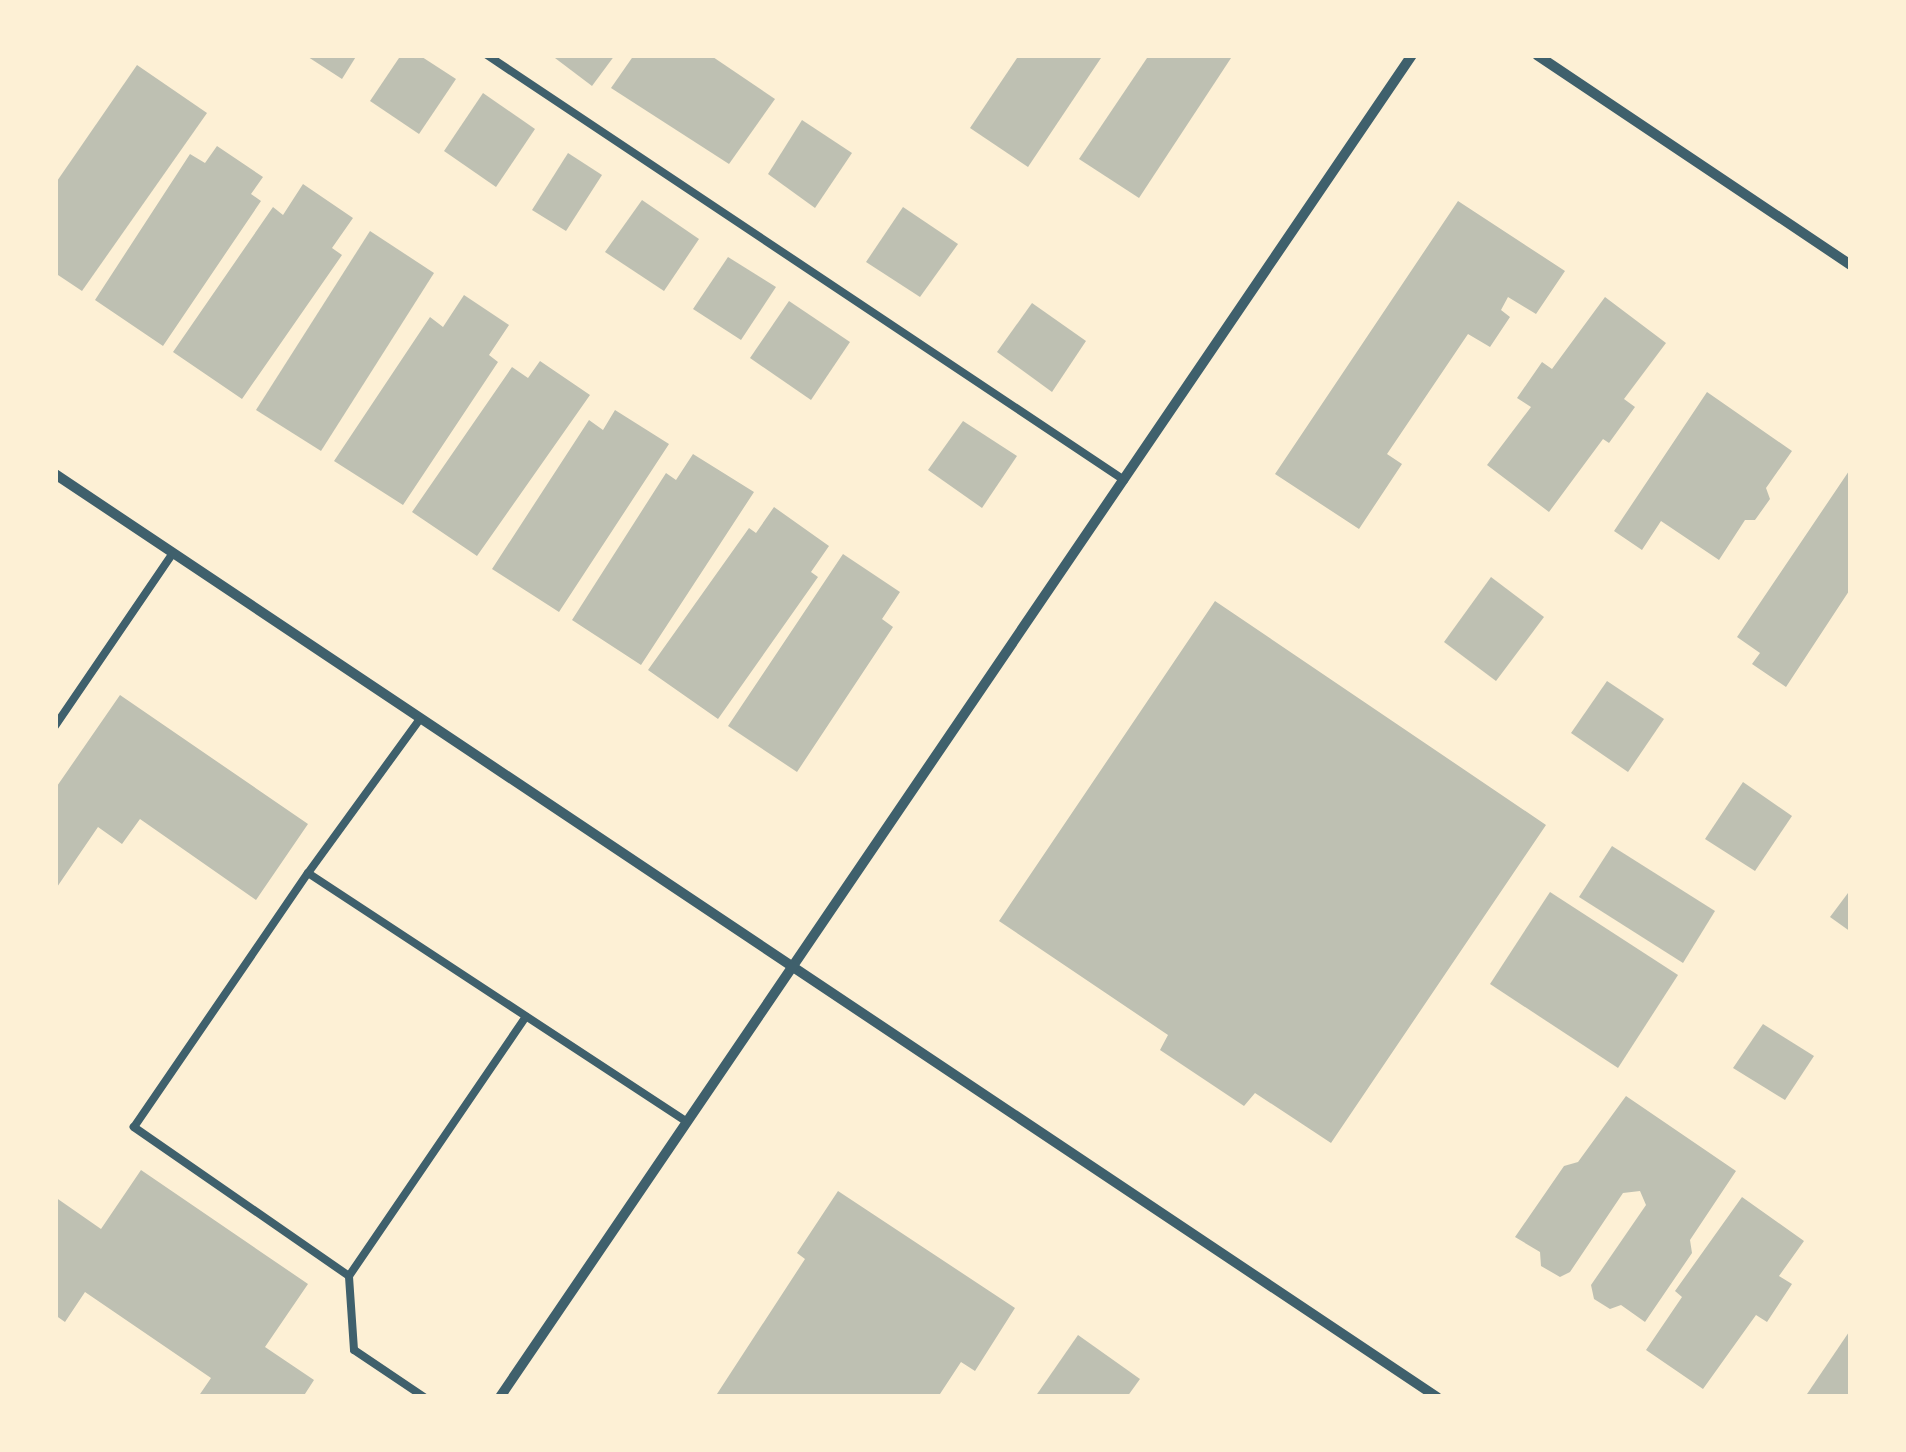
<!DOCTYPE html>
<html>
<head>
<meta charset="utf-8">
<style>
	body { margin:0 }
	#map { position:relative; width:1906px; height:1452px; overflow:hidden; background:#fdf0d5; font-family:Commissioner,sans-serif }
	div>[style] { position:absolute }
	.building>* { inset:0; background:#bec0b2 }
	.service>* { height:8px; margin:-4px; padding:0 4px; transform-origin:4px; border-radius:4px; background:#3f606c }
	.minor>* { height:10px; margin:-5px; padding:0 5px; transform-origin:5px; border-radius:5px; background:#3f606c }
	span { translate:-50% -50%; white-space:nowrap; text-align:center; line-height:1.15; -webkit-text-stroke:10px #fdf0d5; paint-order:stroke }
	.frame { position:absolute; inset:0; border:58px solid #fdf0d5; pointer-events:none }
</style>
</head>
<body>
<div id="map">
	<div class="building">
		<div style="clip-path:polygon(305px 55px,357px 55px,342px 79px)"></div>
		<div style="clip-path:polygon(401px 55px,419px 55px,456px 79px,419px 134px,370px 101px)"></div>
		<div style="clip-path:polygon(551px 55px,615px 55px,592px 86px)"></div>
		<div style="clip-path:polygon(634px 55px,710px 55px,775px 99px,729px 164px,611px 88px)"></div>
		<div style="clip-path:polygon(1019px 55px,1103px 55px,1028px 167px,970px 128px)"></div>
		<div style="clip-path:polygon(1149px 55px,1233px 55px,1139px 198px,1079px 159px)"></div>
		<div style="clip-path:polygon(137px 65px,207px 113px,82px 291px,55px 273px,55px 184px)"></div>
		<div style="clip-path:polygon(483px 93px,535px 129px,496px 187px,444px 151px)"></div>
		<div style="clip-path:polygon(802px 120px,852px 153px,815px 208px,768px 174px)"></div>
		<div style="clip-path:polygon(217px 146px,263px 177px,251px 194px,261px 201px,163px 346px,95px 300px,190px 154px,205px 163px)"></div>
		<div style="clip-path:polygon(568px 153px,602px 175px,566px 231px,532px 210px)"></div>
		<div style="clip-path:polygon(303px 184px,353px 218px,332px 248px,342px 255px,242px 399px,173px 352px,273px 207px,283px 215px)"></div>
		<div style="clip-path:polygon(642px 200px,699px 239px,664px 291px,605px 252px)"></div>
		<div style="clip-path:polygon(1458px 201px,1565px 271px,1536px 314px,1508px 297px,1501px 310px,1510px 317px,1490px 347px,1468px 334px,1387px 454px,1402px 464px,1359px 529px,1275px 474px)"></div>
		<div style="clip-path:polygon(903px 207px,958px 244px,920px 297px,866px 262px)"></div>
		<div style="clip-path:polygon(370px 231px,434px 273px,321px 451px,256px 410px)"></div>
		<div style="clip-path:polygon(728px 257px,776px 287px,741px 340px,693px 309px)"></div>
		<div style="clip-path:polygon(464px 295px,509px 325px,489px 355px,498px 362px,403px 505px,334px 461px,430px 317px,443px 327px)"></div>
		<div style="clip-path:polygon(1605px 297px,1666px 343px,1624px 399px,1635px 407px,1609px 443px,1603px 439px,1549px 512px,1487px 465px,1531px 407px,1517px 398px,1542px 362px,1552px 369px)"></div>
		<div style="clip-path:polygon(789px 301px,850px 342px,811px 400px,750px 358px)"></div>
		<div style="clip-path:polygon(1032px 303px,1086px 341px,1052px 392px,997px 352px)"></div>
		<div style="clip-path:polygon(540px 361px,590px 395px,477px 556px,412px 512px,512px 367px,528px 378px)"></div>
		<div style="clip-path:polygon(1707px 392px,1792px 451px,1766px 488px,1770px 499px,1755px 520px,1745px 520px,1719px 560px,1661px 521px,1642px 550px,1614px 531px)"></div>
		<div style="clip-path:polygon(615px 410px,669px 444px,559px 612px,492px 569px,589px 420px,603px 430px)"></div>
		<div style="clip-path:polygon(963px 421px,1017px 456px,982px 508px,928px 470px)"></div>
		<div style="clip-path:polygon(693px 454px,754px 492px,641px 665px,572px 620px,666px 473px,676px 480px)"></div>
		<div style="clip-path:polygon(1851px 468px,1851px 588px,1786px 687px,1752px 664px,1760px 653px,1737px 637px)"></div>
		<div style="clip-path:polygon(774px 507px,829px 546px,811px 572px,818px 577px,718px 719px,648px 670px,749px 528px,756px 533px)"></div>
		<div style="clip-path:polygon(843px 554px,900px 592px,882px 619px,893px 627px,797px 772px,728px 726px)"></div>
		<div style="clip-path:polygon(1491px 577px,1544px 617px,1496px 681px,1444px 642px)"></div>
		<div style="clip-path:polygon(1215px 601px,1546px 825px,1331px 1143px,1255px 1093px,1244px 1106px,1160px 1050px,1168px 1035px,999px 921px)"></div>
		<div style="clip-path:polygon(1607px 681px,1664px 719px,1628px 772px,1571px 733px)"></div>
		<div style="clip-path:polygon(120px 695px,308px 824px,256px 900px,140px 819px,122px 844px,98px 827px,55px 890px,55px 789px)"></div>
		<div style="clip-path:polygon(1743px 782px,1792px 816px,1755px 871px,1705px 839px)"></div>
		<div style="clip-path:polygon(1612px 846px,1715px 911px,1683px 963px,1579px 897px)"></div>
		<div style="clip-path:polygon(1851px 889px,1851px 932px,1830px 917px)"></div>
		<div style="clip-path:polygon(1550px 892px,1678px 975px,1618px 1068px,1490px 984px)"></div>
		<div style="clip-path:polygon(1763px 1024px,1814px 1056px,1785px 1100px,1733px 1068px)"></div>
		<div style="clip-path:polygon(1626px 1096px,1736px 1171px,1690px 1240px,1692px 1253px,1645px 1322px,1621px 1305px,1610px 1309px,1594px 1299px,1591px 1285px,1646px 1205px,1640px 1191px,1623px 1193px,1570px 1272px,1560px 1277px,1541px 1266px,1540px 1252px,1515px 1237px,1564px 1166px,1578px 1162px)"></div>
		<div style="clip-path:polygon(141px 1170px,308px 1284px,265px 1347px,314px 1380px,303px 1397px,198px 1397px,211px 1378px,85px 1292px,65px 1322px,55px 1315px,55px 1197px,101px 1229px)"></div>
		<div style="clip-path:polygon(838px 1191px,1015px 1308px,975px 1371px,961px 1362px,938px 1397px,715px 1397px,805px 1259px,797px 1253px)"></div>
		<div style="clip-path:polygon(1742px 1197px,1804px 1241px,1779px 1276px,1792px 1284px,1767px 1322px,1756px 1315px,1703px 1389px,1646px 1350px,1682px 1297px,1675px 1291px)"></div>
		<div style="clip-path:polygon(1851px 1329px,1851px 1397px,1805px 1397px)"></div>
		<div style="clip-path:polygon(1078px 1335px,1140px 1379px,1127px 1397px,1035px 1397px)"></div>
	</div>
	<div class="service">
		<div style="left:487px;top:55px;width:766px;rotate:33.71deg"></div>
		<div style="left:55px;top:726px;width:209px;rotate:-55.7deg"></div>
		<div style="left:308px;top:873px;width:190px;rotate:-54deg"></div>
		<div style="left:349px;top:1276px;width:314px;rotate:-55.7deg"></div>
		<div style="left:424px;top:1397px;width:84px;rotate:-146.1deg"></div>
		<div style="left:354px;top:1350px;width:74px;rotate:-93.9deg"></div>
		<div style="left:349px;top:1276px;width:262px;rotate:-145.3deg"></div>
		<div style="left:134px;top:1127px;width:308px;rotate:-55.6deg"></div>
		<div style="left:308px;top:873px;width:453px;rotate:33.3deg"></div>
	</div>
	<div class="minor">
		<div style="left:1537px;top:55px;width:378px;rotate:33.8deg"></div>
		<div style="left:55px;top:474px;width:1662px;rotate:33.74deg"></div>
		<div style="left:500px;top:1397px;width:1623px;rotate:-55.8deg"></div>
	</div>
	<div class="frame"></div>
</div>
</body>
</html>
